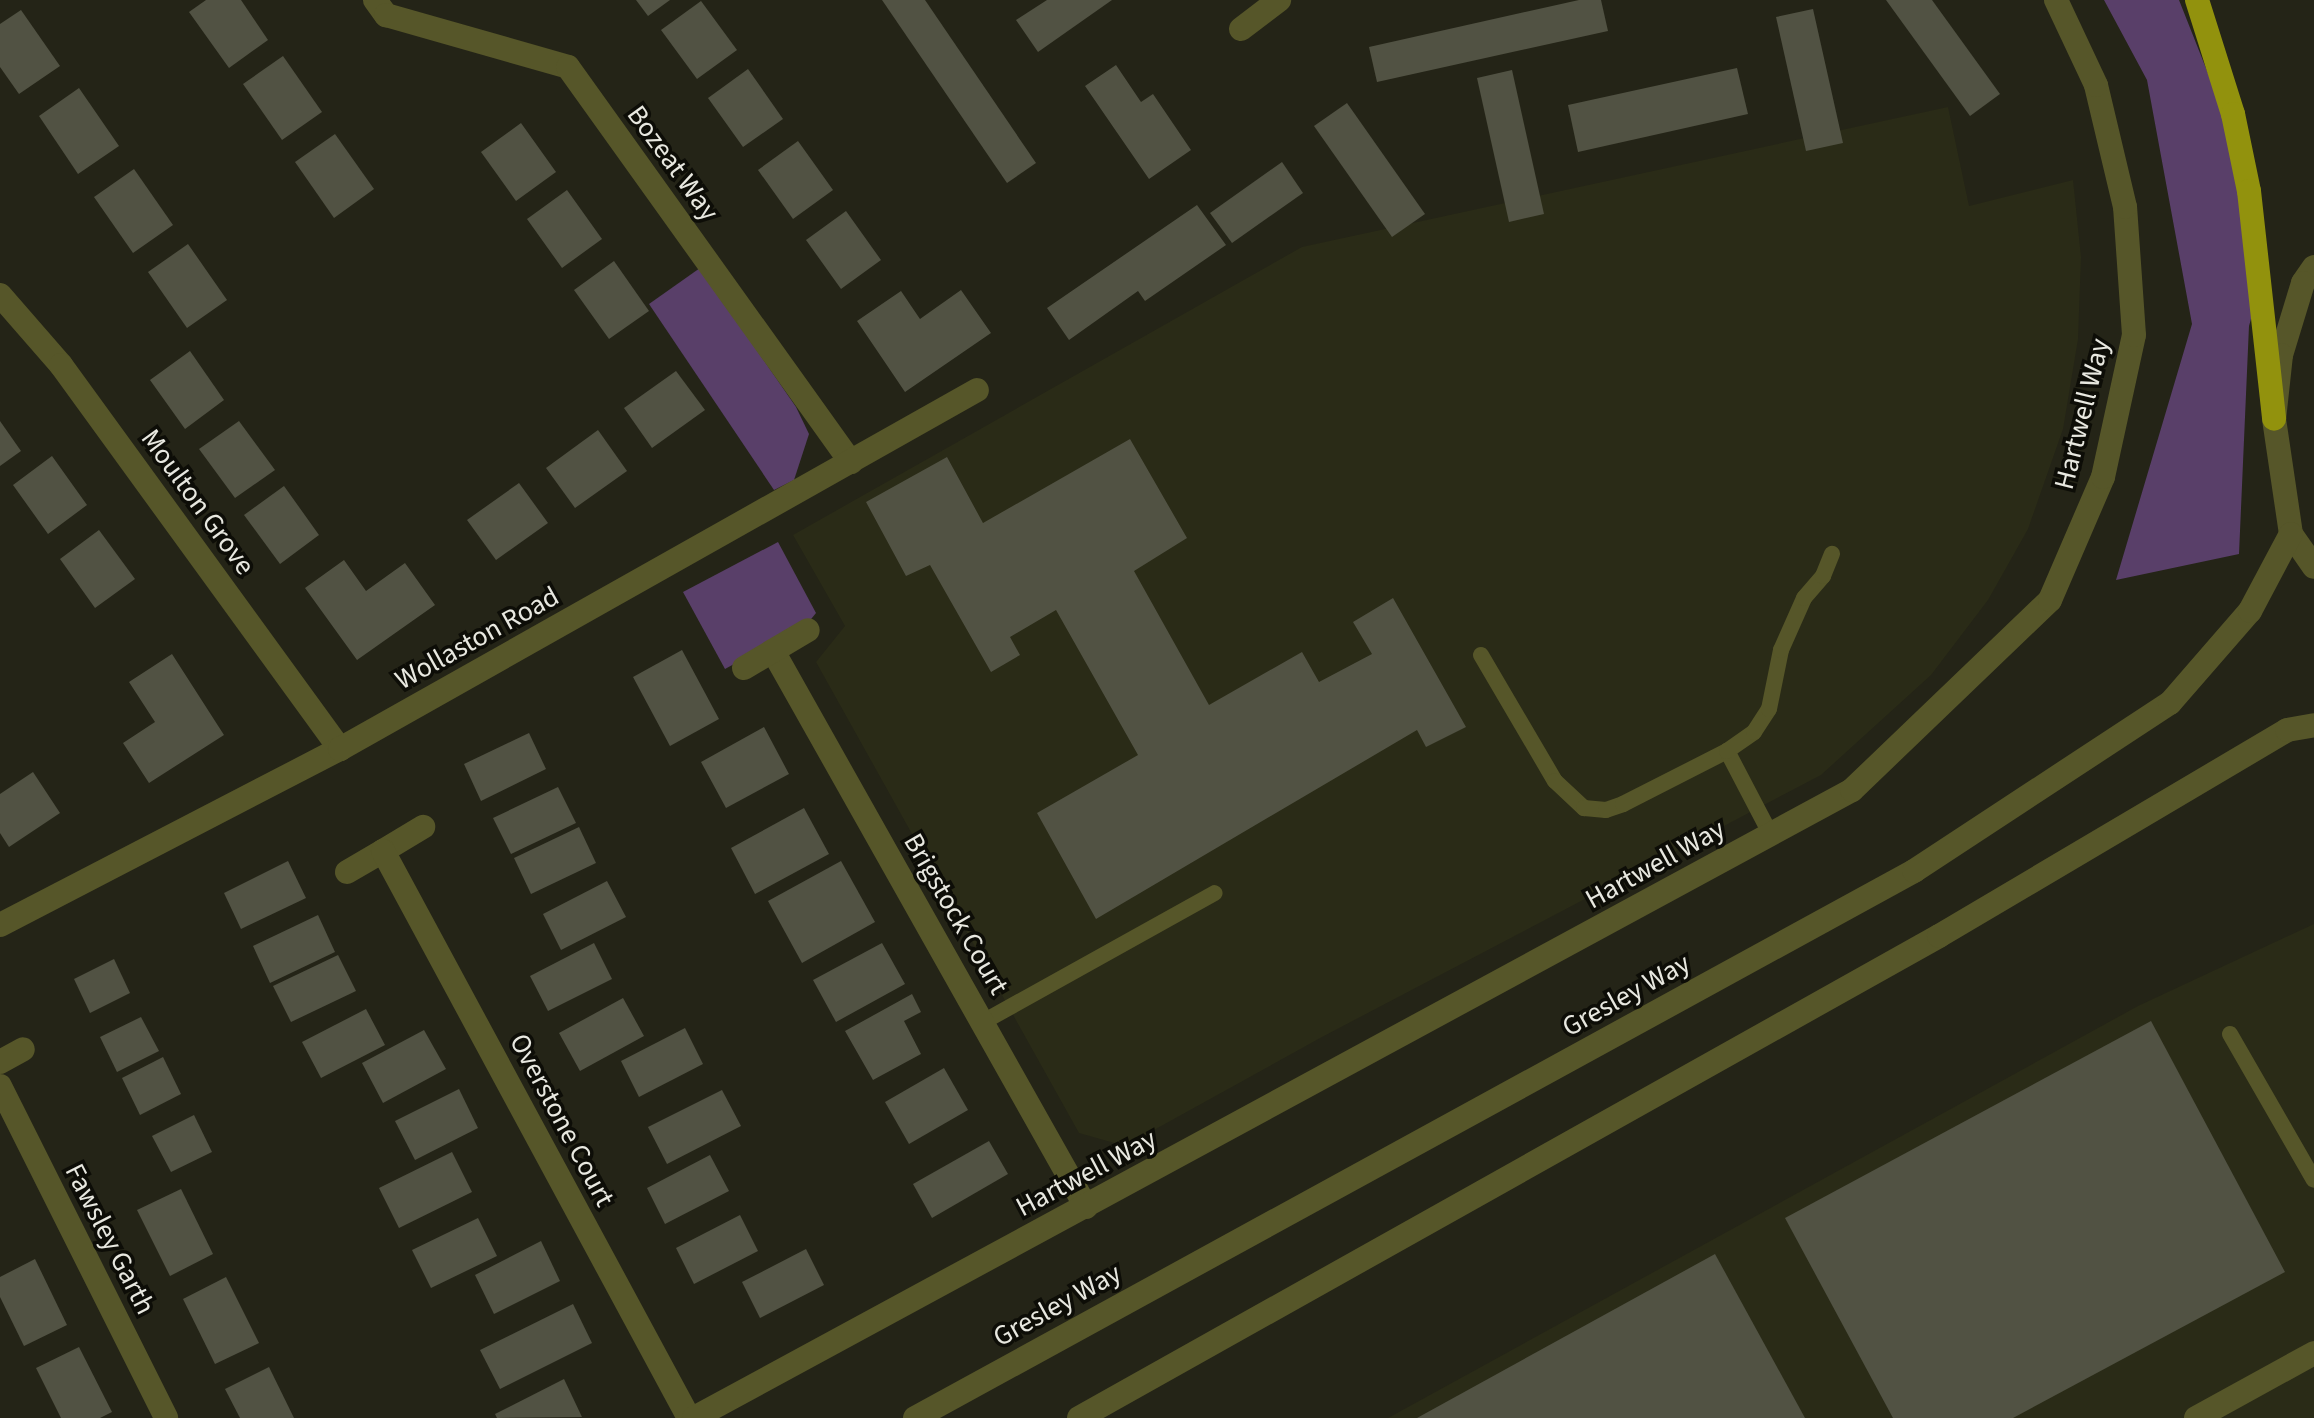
<!DOCTYPE html>
<html>
<head>
<meta charset="utf-8">
<style>
	body { margin:0 }
	#map { position:relative; width:2314px; height:1418px; overflow:hidden; background:#242417; font-family:"Source Sans 3",sans-serif }
	div>[style] { position:absolute }
	.built>* { inset:0; background:#2a2b17 }
	.green>* { inset:0; background:#593f69 }
	.building>* { inset:0; background:#515243 }
	.service>* { height:16px; margin:-8px; padding:0 8px; transform-origin:8px; border-radius:8px; background:#565629 }
	.minor>* { height:24px; margin:-12px; padding:0 12px; transform-origin:12px; border-radius:12px; background:#565629 }
	.tertiary>* { height:24px; margin:-12px; padding:0 12px; transform-origin:12px; border-radius:12px; background:#565629 }
	.trunk>* { height:24px; margin:-12px; padding:0 12px; transform-origin:12px; border-radius:12px; background:#92920d }
	span { translate:-50% -50%; white-space:nowrap; text-align:center; line-height:1.15; -webkit-text-stroke:7px #0d0d07; paint-order:stroke }
	.street-label { font-size:28px; color:#e8e8e0 }
</style>
</head>
<body>
<div id="map">
	<div class="built">
		<div style="clip-path:polygon(1948px 107px,1969px 206px,2073px 180px,2081px 257px,2078px 339px,2063px 429px,2028px 529px,1988px 600px,1931px 675px,1821px 775px,1322px 1037px,1125px 1146px,1079px 1133px,816px 662px,845px 626px,793px 535px,1302px 247px)"></div>
		<div style="clip-path:polygon(2314px 924px,2314px 1418px,1388px 1418px,2138px 1006px)"></div>
	</div>
	<div class="green">
		<div style="clip-path:polygon(2104px 0,2179px 0,2213px 86px,2266px 266px,2249px 326px,2239px 554px,2116px 580px,2192px 324px,2147px 80px)"></div>
		<div style="clip-path:polygon(700px 268px,796px 407px,809px 434px,794px 480px,774px 490px,649px 304px)"></div>
		<div style="clip-path:polygon(778px 542px,816px 613px,807px 624px,725px 669px,683px 592px)"></div>
	</div>
	<div class="building">
		<div style="clip-path:polygon(206px 0,241px 0,268px 40px,229px 68px,189px 12px)"></div>
		<div style="clip-path:polygon(636px 0,670px 0,648px 16px)"></div>
		<div style="clip-path:polygon(882px 0,925px 0,1036px 163px,1007px 183px)"></div>
		<div style="clip-path:polygon(1047px 0,1112px 0,1038px 52px,1016px 20px)"></div>
		<div style="clip-path:polygon(1579px 0,1601px 0,1608px 31px,1377px 82px,1369px 47px)"></div>
		<div style="clip-path:polygon(1886px 0,1932px 0,2000px 94px,1970px 116px)"></div>
		<div style="clip-path:polygon(701px 1px,737px 50px,697px 79px,661px 30px)"></div>
		<div style="clip-path:polygon(1813px 9px,1843px 143px,1806px 151px,1776px 17px)"></div>
		<div style="clip-path:polygon(21px 10px,60px 66px,19px 94px,0 67px,0 24px)"></div>
		<div style="clip-path:polygon(283px 56px,322px 112px,282px 140px,243px 84px)"></div>
		<div style="clip-path:polygon(1116px 65px,1141px 102px,1153px 94px,1191px 150px,1149px 179px,1085px 86px)"></div>
		<div style="clip-path:polygon(1737px 68px,1748px 114px,1578px 152px,1568px 105px)"></div>
		<div style="clip-path:polygon(748px 69px,783px 119px,743px 147px,708px 98px)"></div>
		<div style="clip-path:polygon(1512px 70px,1544px 214px,1509px 222px,1477px 78px)"></div>
		<div style="clip-path:polygon(79px 88px,119px 146px,78px 174px,39px 116px)"></div>
		<div style="clip-path:polygon(1347px 103px,1425px 214px,1392px 237px,1314px 126px)"></div>
		<div style="clip-path:polygon(521px 123px,556px 172px,516px 201px,481px 152px)"></div>
		<div style="clip-path:polygon(335px 134px,374px 189px,334px 218px,295px 162px)"></div>
		<div style="clip-path:polygon(798px 141px,833px 190px,793px 219px,758px 170px)"></div>
		<div style="clip-path:polygon(1282px 162px,1303px 193px,1232px 243px,1210px 213px)"></div>
		<div style="clip-path:polygon(134px 169px,173px 225px,133px 253px,94px 197px)"></div>
		<div style="clip-path:polygon(567px 190px,602px 239px,562px 268px,527px 219px)"></div>
		<div style="clip-path:polygon(1197px 205px,1226px 245px,1145px 301px,1138px 291px,1069px 340px,1047px 308px)"></div>
		<div style="clip-path:polygon(846px 211px,881px 260px,841px 289px,806px 240px)"></div>
		<div style="clip-path:polygon(188px 244px,227px 300px,187px 328px,148px 272px)"></div>
		<div style="clip-path:polygon(614px 261px,649px 311px,609px 339px,574px 290px)"></div>
		<div style="clip-path:polygon(961px 290px,991px 333px,905px 392px,857px 321px,901px 291px,920px 319px)"></div>
		<div style="clip-path:polygon(190px 351px,224px 400px,185px 429px,150px 380px)"></div>
		<div style="clip-path:polygon(676px 371px,705px 410px,652px 448px,624px 408px)"></div>
		<div style="clip-path:polygon(0 421px,21px 451px,0 466px)"></div>
		<div style="clip-path:polygon(239px 421px,275px 470px,235px 498px,199px 449px)"></div>
		<div style="clip-path:polygon(598px 430px,627px 471px,575px 508px,546px 468px)"></div>
		<div style="clip-path:polygon(1130px 439px,1187px 538px,1134px 571px,1209px 705px,1302px 652px,1319px 682px,1372px 654px,1353px 622px,1393px 598px,1466px 727px,1426px 747px,1417px 730px,1096px 919px,1037px 813px,1138px 755px,1056px 610px,1010px 637px,1020px 655px,991px 672px,930px 565px,906px 576px,866px 502px,947px 457px,983px 523px)"></div>
		<div style="clip-path:polygon(52px 456px,87px 505px,48px 534px,13px 485px)"></div>
		<div style="clip-path:polygon(519px 483px,548px 523px,496px 560px,467px 520px)"></div>
		<div style="clip-path:polygon(284px 486px,319px 535px,280px 564px,244px 515px)"></div>
		<div style="clip-path:polygon(99px 530px,135px 579px,95px 608px,60px 559px)"></div>
		<div style="clip-path:polygon(344px 560px,366px 591px,405px 563px,435px 605px,357px 660px,305px 588px)"></div>
		<div style="clip-path:polygon(682px 650px,719px 719px,670px 746px,633px 677px)"></div>
		<div style="clip-path:polygon(172px 654px,224px 735px,149px 783px,123px 743px,155px 722px,129px 682px)"></div>
		<div style="clip-path:polygon(764px 727px,789px 774px,726px 808px,701px 762px)"></div>
		<div style="clip-path:polygon(529px 733px,546px 769px,481px 801px,464px 764px)"></div>
		<div style="clip-path:polygon(33px 772px,60px 813px,9px 847px,0 833px,0 794px)"></div>
		<div style="clip-path:polygon(558px 787px,576px 823px,511px 854px,493px 818px)"></div>
		<div style="clip-path:polygon(804px 808px,829px 854px,755px 894px,731px 848px)"></div>
		<div style="clip-path:polygon(579px 827px,596px 863px,531px 894px,514px 858px)"></div>
		<div style="clip-path:polygon(288px 861px,306px 898px,241px 929px,224px 893px)"></div>
		<div style="clip-path:polygon(841px 861px,875px 922px,802px 963px,768px 901px)"></div>
		<div style="clip-path:polygon(607px 881px,626px 917px,561px 950px,543px 914px)"></div>
		<div style="clip-path:polygon(318px 915px,335px 952px,270px 983px,253px 946px)"></div>
		<div style="clip-path:polygon(594px 943px,612px 979px,548px 1011px,530px 976px)"></div>
		<div style="clip-path:polygon(882px 943px,905px 984px,836px 1022px,813px 980px)"></div>
		<div style="clip-path:polygon(338px 955px,356px 991px,291px 1022px,273px 986px)"></div>
		<div style="clip-path:polygon(114px 959px,130px 993px,90px 1013px,74px 979px)"></div>
		<div style="clip-path:polygon(912px 994px,921px 1012px,904px 1021px,921px 1054px,873px 1080px,845px 1031px)"></div>
		<div style="clip-path:polygon(623px 998px,644px 1036px,580px 1071px,559px 1033px)"></div>
		<div style="clip-path:polygon(366px 1009px,385px 1045px,321px 1078px,302px 1042px)"></div>
		<div style="clip-path:polygon(141px 1017px,159px 1051px,117px 1072px,100px 1037px)"></div>
		<div style="clip-path:polygon(2151px 1021px,2285px 1272px,2013px 1418px,1893px 1418px,1785px 1218px)"></div>
		<div style="clip-path:polygon(685px 1028px,703px 1064px,639px 1097px,621px 1061px)"></div>
		<div style="clip-path:polygon(424px 1030px,446px 1069px,383px 1103px,362px 1063px)"></div>
		<div style="clip-path:polygon(163px 1057px,181px 1094px,140px 1115px,122px 1078px)"></div>
		<div style="clip-path:polygon(944px 1068px,968px 1110px,909px 1144px,885px 1102px)"></div>
		<div style="clip-path:polygon(459px 1089px,478px 1128px,415px 1160px,395px 1121px)"></div>
		<div style="clip-path:polygon(722px 1090px,741px 1126px,667px 1164px,648px 1127px)"></div>
		<div style="clip-path:polygon(194px 1115px,212px 1152px,171px 1172px,152px 1136px)"></div>
		<div style="clip-path:polygon(989px 1141px,1008px 1174px,932px 1218px,913px 1184px)"></div>
		<div style="clip-path:polygon(452px 1152px,472px 1192px,399px 1228px,379px 1188px)"></div>
		<div style="clip-path:polygon(710px 1155px,729px 1191px,665px 1224px,647px 1188px)"></div>
		<div style="clip-path:polygon(181px 1189px,213px 1254px,170px 1276px,137px 1210px)"></div>
		<div style="clip-path:polygon(740px 1215px,758px 1251px,694px 1284px,676px 1248px)"></div>
		<div style="clip-path:polygon(478px 1218px,497px 1256px,431px 1288px,412px 1250px)"></div>
		<div style="clip-path:polygon(541px 1241px,560px 1281px,494px 1314px,475px 1275px)"></div>
		<div style="clip-path:polygon(806px 1249px,824px 1285px,760px 1318px,742px 1282px)"></div>
		<div style="clip-path:polygon(1715px 1254px,1805px 1418px,1417px 1418px)"></div>
		<div style="clip-path:polygon(35px 1259px,67px 1325px,24px 1346px,0 1297px,0 1277px)"></div>
		<div style="clip-path:polygon(226px 1277px,259px 1343px,215px 1364px,183px 1299px)"></div>
		<div style="clip-path:polygon(573px 1304px,592px 1343px,500px 1389px,480px 1350px)"></div>
		<div style="clip-path:polygon(79px 1347px,112px 1412px,100px 1418px,61px 1418px,36px 1368px)"></div>
		<div style="clip-path:polygon(269px 1367px,294px 1418px,240px 1418px,225px 1389px)"></div>
		<div style="clip-path:polygon(564px 1379px,582px 1417px,497px 1418px,495px 1414px)"></div>
	</div>
	<div class="service">
		<div style="left:1481px;top:655px;width:146px;rotate:59.6deg"></div>
		<div style="left:1555px;top:781px;width:40px;rotate:43deg"></div>
		<div style="left:1584px;top:808px;width:22px;rotate:5deg"></div>
		<div style="left:1606px;top:810px;width:18px;rotate:-19deg"></div>
		<div style="left:1623px;top:804px;width:117px;rotate:-27deg"></div>
		<div style="left:1771px;top:835px;width:95px;rotate:-117.6deg"></div>
		<div style="left:1727px;top:751px;width:33px;rotate:-35deg"></div>
		<div style="left:1754px;top:732px;width:27px;rotate:-57deg"></div>
		<div style="left:1769px;top:709px;width:60px;rotate:-78.5deg"></div>
		<div style="left:1781px;top:650px;width:57px;rotate:-66.1deg"></div>
		<div style="left:1804px;top:598px;width:29px;rotate:-49deg"></div>
		<div style="left:1823px;top:576px;width:24px;rotate:-68deg"></div>
		<div style="left:983px;top:1022px;width:265px;rotate:-29.1deg"></div>
		<div style="left:2230px;top:1034px;width:168px;rotate:60.1deg"></div>
	</div>
	<div class="minor">
		<div style="left:375px;top:0;width:19px;rotate:54deg"></div>
		<div style="left:386px;top:15px;width:189px;rotate:15.9deg"></div>
		<div style="left:568px;top:67px;width:486px;rotate:54.4deg"></div>
		<div style="left:1241px;top:29px;width:48px;rotate:-37.3deg"></div>
		<div style="left:0;top:295px;width:93px;rotate:48.9deg"></div>
		<div style="left:61px;top:365px;width:475px;rotate:54deg"></div>
		<div style="left:773px;top:651px;width:638px;rotate:60.62deg"></div>
		<div style="left:744px;top:668px;width:74px;rotate:-30.7deg"></div>
		<div style="left:383px;top:851px;width:47px;rotate:-31deg"></div>
		<div style="left:347px;top:872px;width:42px;rotate:-30.3deg"></div>
		<div style="left:383px;top:851px;width:644px;rotate:61.65deg"></div>
		<div style="left:0;top:925px;width:383px;rotate:-27.4deg"></div>
		<div style="left:340px;top:749px;width:731px;rotate:-29.4deg"></div>
		<div style="left:0;top:1062px;width:26px;rotate:-29deg"></div>
		<div style="left:0;top:1086px;width:371px;rotate:63.4deg"></div>
		<div style="left:2196px;top:1418px;width:135px;rotate:-28.8deg"></div>
	</div>
	<div class="tertiary">
		<div style="left:2314px;top:267px;width:19px;rotate:125deg"></div>
		<div style="left:2303px;top:283px;width:75px;rotate:107deg"></div>
		<div style="left:2281px;top:355px;width:64px;rotate:96.2deg"></div>
		<div style="left:2274px;top:419px;width:116px;rotate:81.6deg"></div>
		<div style="left:2291px;top:534px;width:40px;rotate:55.1deg"></div>
		<div style="left:694px;top:1418px;width:1317px;rotate:-28.47deg"></div>
		<div style="left:1852px;top:790px;width:274px;rotate:-43.8deg"></div>
		<div style="left:2050px;top:600px;width:134px;rotate:-66.7deg"></div>
		<div style="left:2103px;top:477px;width:145px;rotate:-77.7deg"></div>
		<div style="left:2134px;top:335px;width:128px;rotate:-94deg"></div>
		<div style="left:2125px;top:207px;width:125px;rotate:-103.4deg"></div>
		<div style="left:2096px;top:85px;width:94px;rotate:-115.2deg"></div>
		<div style="left:915px;top:1418px;width:1139px;rotate:-28.7deg"></div>
		<div style="left:1914px;top:871px;width:306px;rotate:-33.3deg"></div>
		<div style="left:2170px;top:703px;width:122px;rotate:-49deg"></div>
		<div style="left:2250px;top:611px;width:87px;rotate:-62deg"></div>
		<div style="left:1079px;top:1418px;width:986px;rotate:-29.27deg"></div>
		<div style="left:1939px;top:936px;width:404px;rotate:-30.6deg"></div>
		<div style="left:2287px;top:730px;width:27px;rotate:-10deg"></div>
	</div>
	<div class="trunk">
		<div style="left:2197px;top:0;width:120px;rotate:72.5deg"></div>
		<div style="left:2233px;top:114px;width:79px;rotate:78.3deg"></div>
		<div style="left:2249px;top:191px;width:229px;rotate:83.7deg"></div>
	</div>
	<div class="street-label">
		<span style="left:673px;top:163px;rotate:54deg">Bozeat Way</span>
		<span style="left:2082px;top:414px;rotate:-76deg">Hartwell Way</span>
		<span style="left:198px;top:502px;rotate:54deg">Moulton Grove</span>
		<span style="left:477px;top:638px;rotate:-29deg">Wollaston Road</span>
		<span style="left:1655px;top:864px;rotate:-29deg">Hartwell Way</span>
		<span style="left:956px;top:914px;rotate:60deg">Brigstock Court</span>
		<span style="left:1626px;top:995px;rotate:-29deg">Gresley Way</span>
		<span style="left:562px;top:1120px;rotate:62deg">Overstone Court</span>
		<span style="left:1086px;top:1173px;rotate:-28deg">Hartwell Way</span>
		<span style="left:110px;top:1239px;rotate:63deg">Fawsley Garth</span>
		<span style="left:1057px;top:1305px;rotate:-29deg">Gresley Way</span>
	</div>
</div>
</body>
</html>
